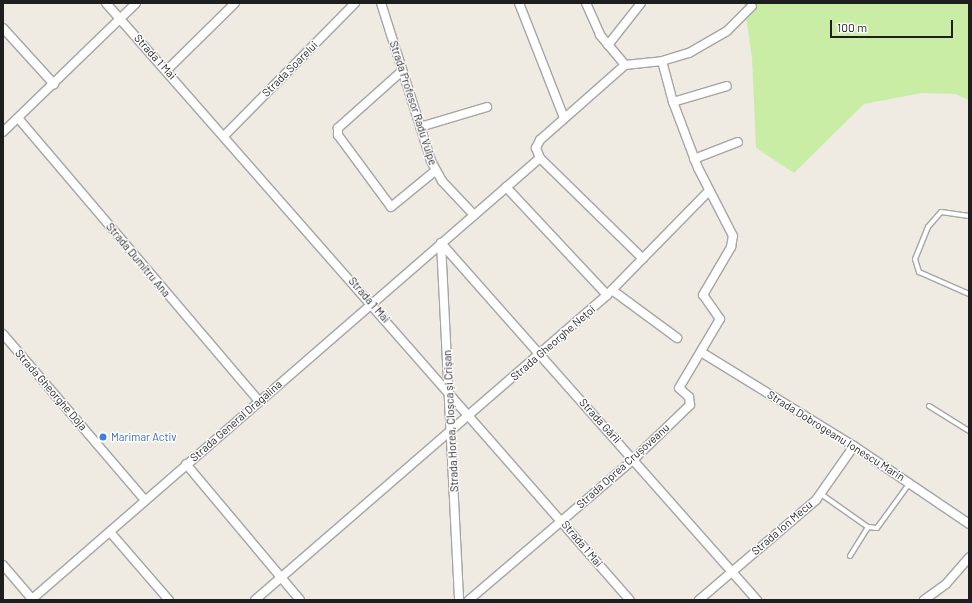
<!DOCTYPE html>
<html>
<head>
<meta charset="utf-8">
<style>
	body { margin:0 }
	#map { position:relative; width:972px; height:603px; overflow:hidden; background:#efebe3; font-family:Barlow,sans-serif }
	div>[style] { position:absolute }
	.grass>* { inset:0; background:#c9eda5 }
	.roads { filter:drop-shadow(1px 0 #a5a5a5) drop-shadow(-1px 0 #a5a5a5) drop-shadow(0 1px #a5a5a5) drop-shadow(0 -1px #a5a5a5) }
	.service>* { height:4px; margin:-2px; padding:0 2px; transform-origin:2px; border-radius:2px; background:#fff }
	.minor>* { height:8px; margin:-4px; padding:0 4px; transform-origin:4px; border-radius:4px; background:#fff }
	.dots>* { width:11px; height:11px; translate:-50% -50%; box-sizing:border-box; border:2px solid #fff; border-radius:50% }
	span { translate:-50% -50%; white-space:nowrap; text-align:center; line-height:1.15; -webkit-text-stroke:3px #fff; paint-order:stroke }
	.street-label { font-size:11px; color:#1e1e1e }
	.shop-label { font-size:11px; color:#366cbe }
	.left { translate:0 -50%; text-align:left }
	.frame { position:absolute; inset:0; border:4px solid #1e1e1e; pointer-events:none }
	.scale { position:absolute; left:830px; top:20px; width:123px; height:18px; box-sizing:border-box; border:2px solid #1e1e1e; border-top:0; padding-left:5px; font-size:12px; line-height:14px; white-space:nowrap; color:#1e1e1e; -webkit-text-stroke:3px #fff; paint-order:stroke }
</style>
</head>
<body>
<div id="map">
	<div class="grass">
		<div style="clip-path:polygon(744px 3px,969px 3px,969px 100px,955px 94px,922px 93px,864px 104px,794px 173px,756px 148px,752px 58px)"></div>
	</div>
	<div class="roads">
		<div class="service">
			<div style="left:969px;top:216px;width:28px;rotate:-172deg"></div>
			<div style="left:941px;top:212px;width:20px;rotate:131deg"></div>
			<div style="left:928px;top:227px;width:35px;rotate:112deg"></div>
			<div style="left:915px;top:259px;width:14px;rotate:73deg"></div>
			<div style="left:919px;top:272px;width:55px;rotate:23.7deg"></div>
			<div style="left:929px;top:406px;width:47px;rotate:32deg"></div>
			<div style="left:821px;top:494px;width:57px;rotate:35.1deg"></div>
			<div style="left:868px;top:527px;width:9px;rotate:6deg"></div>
			<div style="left:877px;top:528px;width:54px;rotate:-54deg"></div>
			<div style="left:850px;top:556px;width:34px;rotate:-58deg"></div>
		</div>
		<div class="minor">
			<div style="left:106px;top:3px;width:794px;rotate:48.73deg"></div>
			<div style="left:381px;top:3px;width:166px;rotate:72.4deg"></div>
			<div style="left:431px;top:161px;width:23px;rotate:61deg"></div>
			<div style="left:442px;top:181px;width:47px;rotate:46.7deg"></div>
			<div style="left:519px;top:3px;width:123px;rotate:68.6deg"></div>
			<div style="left:586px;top:3px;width:35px;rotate:66deg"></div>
			<div style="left:600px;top:35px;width:39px;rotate:50deg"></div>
			<div style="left:3px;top:28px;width:76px;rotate:47.7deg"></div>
			<div style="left:608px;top:45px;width:53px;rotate:-51.8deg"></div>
			<div style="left:625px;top:65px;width:113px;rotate:138.6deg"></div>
			<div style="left:540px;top:140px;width:9px;rotate:117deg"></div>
			<div style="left:536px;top:148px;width:11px;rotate:68deg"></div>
			<div style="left:540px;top:158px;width:144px;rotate:44.4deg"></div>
			<div style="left:625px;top:65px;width:37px;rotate:-6deg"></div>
			<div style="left:662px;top:61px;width:28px;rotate:-17deg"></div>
			<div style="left:689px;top:53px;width:44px;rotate:-30.1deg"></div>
			<div style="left:727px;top:31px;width:35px;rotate:-45deg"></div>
			<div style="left:167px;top:70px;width:95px;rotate:-44.6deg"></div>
			<div style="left:402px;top:71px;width:86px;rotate:138.3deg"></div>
			<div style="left:338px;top:128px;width:7px;rotate:90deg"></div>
			<div style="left:338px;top:135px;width:89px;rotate:53.6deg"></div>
			<div style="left:391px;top:207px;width:57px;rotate:-39.3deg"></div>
			<div style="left:673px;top:102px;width:56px;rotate:-16.5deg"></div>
			<div style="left:18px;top:118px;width:372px;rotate:49.6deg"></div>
			<div style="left:420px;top:127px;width:70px;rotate:-16.6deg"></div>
			<div style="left:3px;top:132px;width:185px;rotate:-44.1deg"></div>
			<div style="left:225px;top:135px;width:185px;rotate:-45.4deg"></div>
			<div style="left:694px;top:159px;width:47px;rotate:-21.1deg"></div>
			<div style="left:506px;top:187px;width:148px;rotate:46.9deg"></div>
			<div style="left:441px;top:243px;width:477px;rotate:48.5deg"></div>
			<div style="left:441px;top:243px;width:357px;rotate:87.1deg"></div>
			<div style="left:612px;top:290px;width:81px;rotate:36.4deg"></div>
			<div style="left:3px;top:334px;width:218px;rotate:49.5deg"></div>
			<div style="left:701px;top:352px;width:180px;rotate:31.6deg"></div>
			<div style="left:854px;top:446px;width:139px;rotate:34.1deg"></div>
			<div style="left:186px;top:464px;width:177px;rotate:50deg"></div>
			<div style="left:110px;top:532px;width:90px;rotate:49.1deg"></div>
			<div style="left:3px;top:565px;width:45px;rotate:49.5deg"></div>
			<div style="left:31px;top:600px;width:674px;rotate:-40.97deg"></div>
			<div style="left:255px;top:600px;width:466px;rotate:-40.9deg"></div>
			<div style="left:607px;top:295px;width:144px;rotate:-45.6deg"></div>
			<div style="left:469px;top:600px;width:217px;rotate:-40.5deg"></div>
			<div style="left:634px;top:459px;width:78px;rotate:-44deg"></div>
			<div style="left:690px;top:405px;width:8px;rotate:-97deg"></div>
			<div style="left:689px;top:397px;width:13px;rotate:-138deg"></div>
			<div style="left:679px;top:388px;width:80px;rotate:-59.3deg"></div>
			<div style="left:720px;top:319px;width:29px;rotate:-125deg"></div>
			<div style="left:703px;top:295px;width:56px;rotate:-59.7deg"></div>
			<div style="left:731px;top:247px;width:11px;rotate:-80deg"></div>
			<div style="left:733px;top:236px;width:76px;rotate:-117.2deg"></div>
			<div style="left:698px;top:168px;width:71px;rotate:-110.7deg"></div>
			<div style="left:673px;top:102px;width:42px;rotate:-105deg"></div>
			<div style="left:699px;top:600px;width:154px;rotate:-40.5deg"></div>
			<div style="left:816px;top:500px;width:66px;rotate:-54.9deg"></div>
			<div style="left:924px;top:600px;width:27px;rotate:-36deg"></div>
			<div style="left:946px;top:584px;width:35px;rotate:-49deg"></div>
		</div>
	</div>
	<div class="dots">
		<div style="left:103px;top:437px;background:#3f7fe0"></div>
	</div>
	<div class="street-label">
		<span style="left:155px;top:57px;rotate:48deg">Strada 1 Mai</span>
		<span style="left:290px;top:69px;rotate:-45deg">Strada Soarelui</span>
		<span style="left:413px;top:103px;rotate:72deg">Strada Profesor Radu Vulpe</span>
		<span style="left:138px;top:260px;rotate:50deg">Strada Dumitru Ana</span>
		<span style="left:369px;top:300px;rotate:49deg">Strada 1 Mai</span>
		<span style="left:553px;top:343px;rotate:-41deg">Strada Gheorghe Nețoi</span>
		<span style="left:51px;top:390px;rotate:49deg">Strada Gheorghe Doja</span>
		<span style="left:236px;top:421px;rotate:-41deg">Strada General Dragalina</span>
		<span style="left:451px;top:421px;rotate:-93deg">Strada Horea, Cloșca și Crișan</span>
		<span style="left:600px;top:421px;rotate:48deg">Strada Gării</span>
		<span style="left:836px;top:436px;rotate:32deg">Strada Dobrogeanu Ionescu Marin</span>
		<span style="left:623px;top:466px;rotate:-42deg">Strada Oprea Crușoveanu</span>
		<span style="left:782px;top:528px;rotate:-41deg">Strada Ion Mecu</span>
		<span style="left:582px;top:544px;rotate:50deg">Strada 1 Mai</span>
	</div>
	<div class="shop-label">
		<span class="left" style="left:111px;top:437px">Marimar Activ</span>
	</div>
	<div class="frame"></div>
	<div class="scale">100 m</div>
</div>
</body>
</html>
